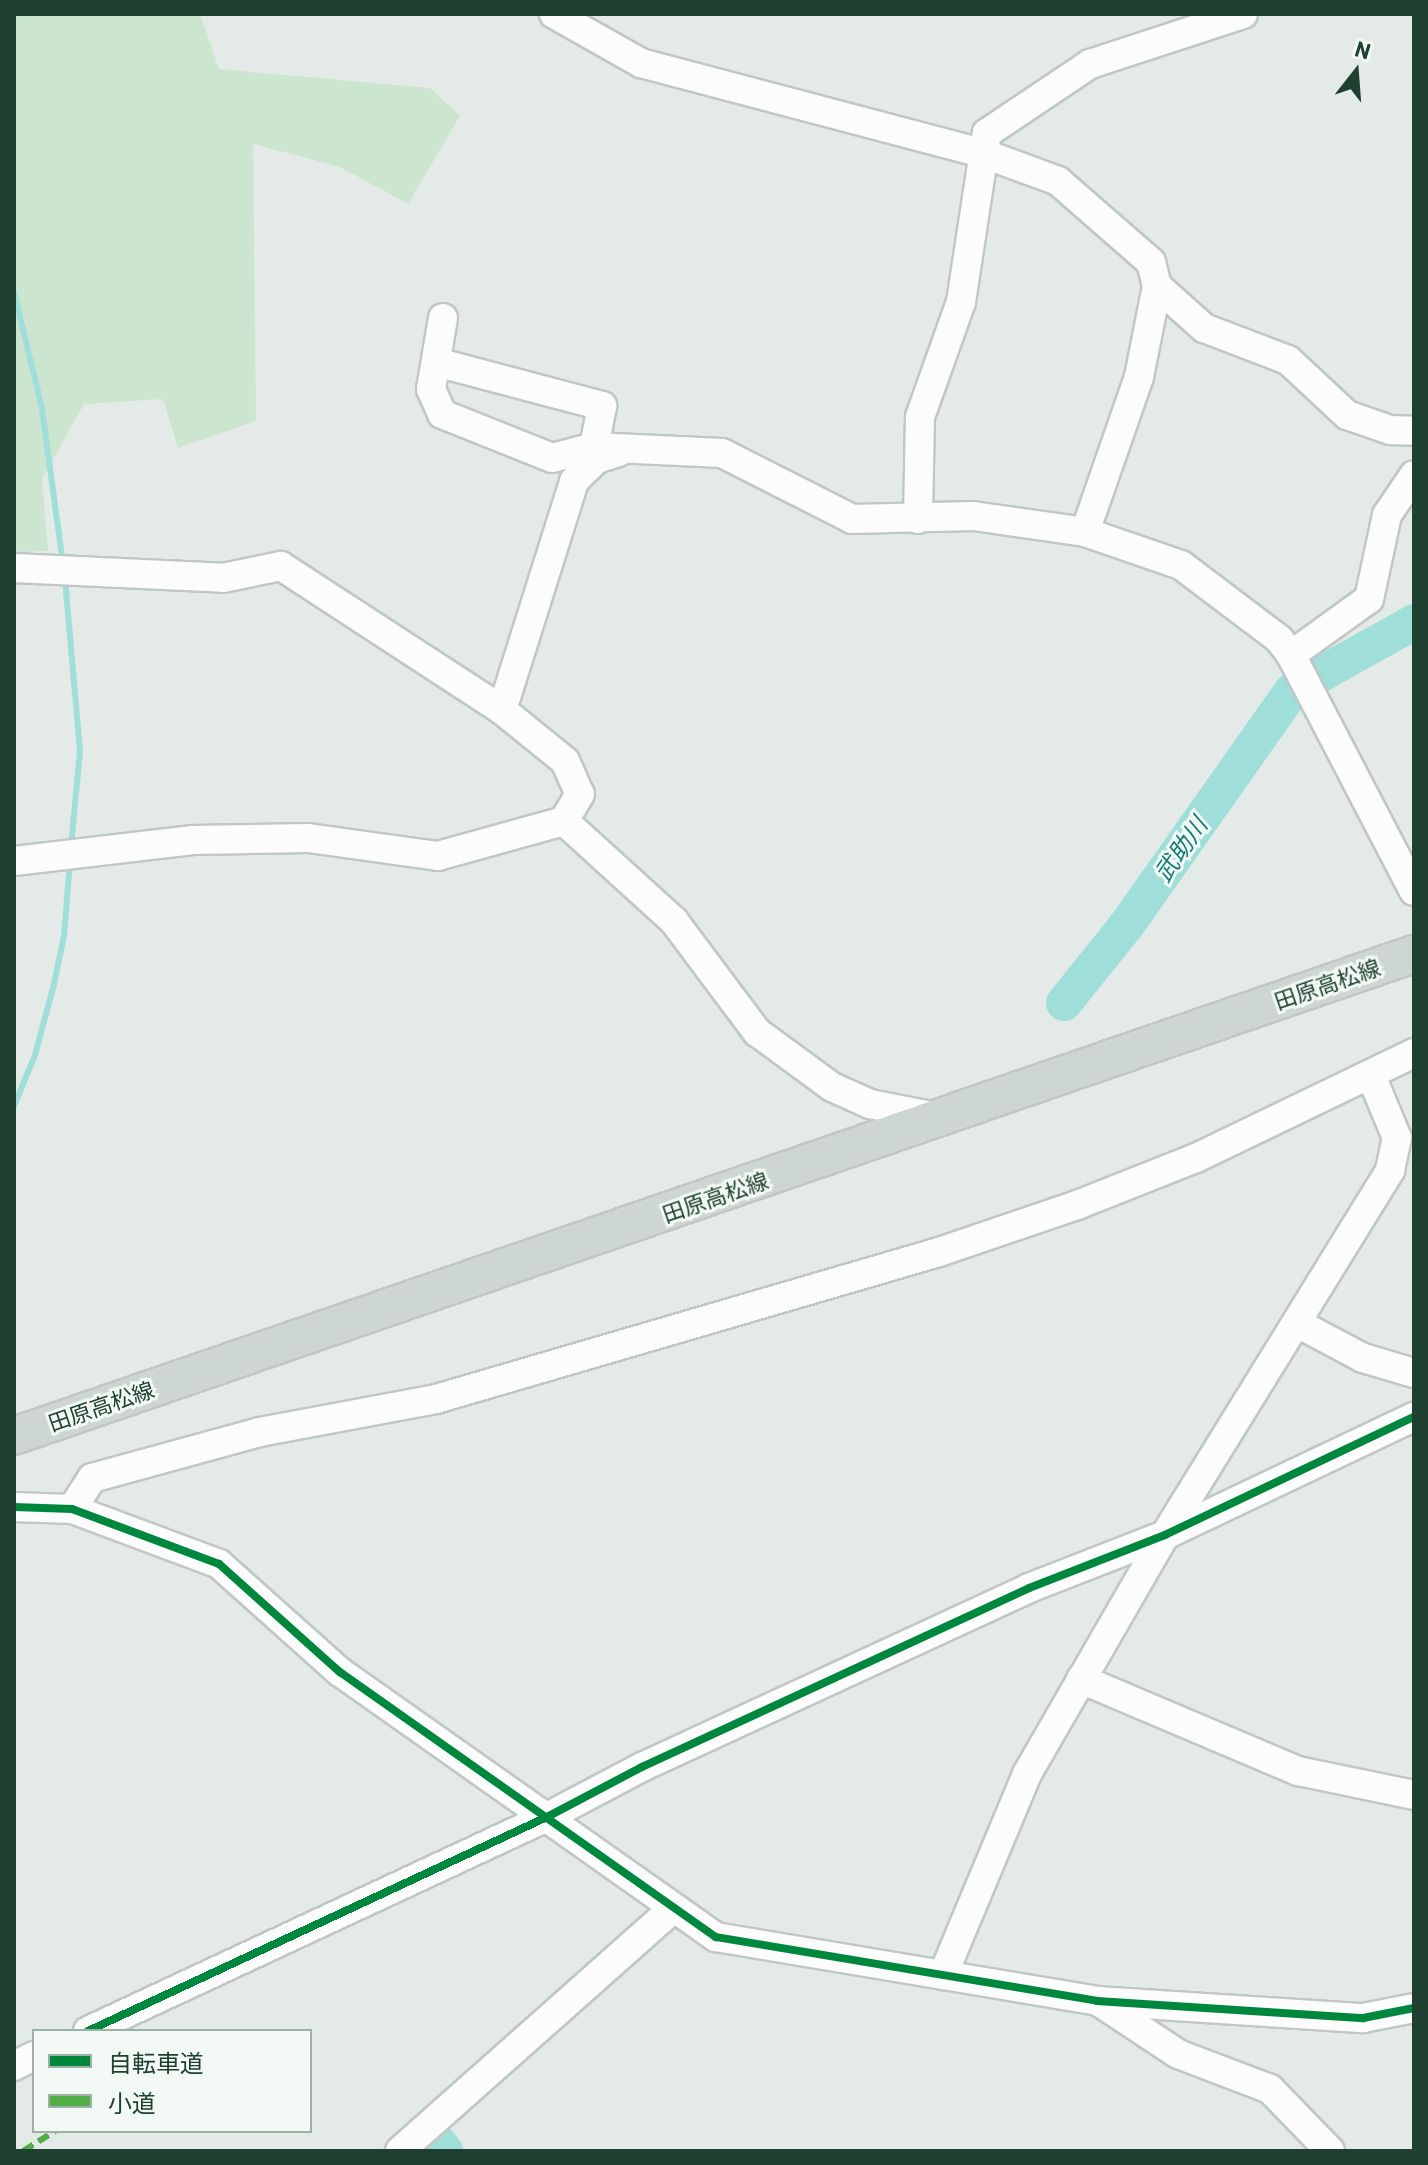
<!DOCTYPE html>
<html>
<head>
<meta charset="utf-8">
<style>
	body { margin:0 }
	#map { position:relative; width:1428px; height:2165px; overflow:hidden; background:#e4eae7; font-family:Barlow,"Noto Sans JP",sans-serif }
	div>[style] { position:absolute }
	.green>* { inset:0; background:#cbe5cf }
	.stream>* { height:6px; margin:-3px; padding:0 3px; transform-origin:3px; border-radius:3px; background:#a0deda }
	.river>* { height:36px; margin:-18px; padding:0 18px; transform-origin:18px; border-radius:18px; background:#a0deda }
	.roads { filter:drop-shadow(2px 0 #c1c7c4) drop-shadow(-2px 0 #c1c7c4) drop-shadow(0 2px #c1c7c4) drop-shadow(0 -2px #c1c7c4) }
	.minor>* { height:28px; margin:-14px; padding:0 14px; transform-origin:14px; border-radius:14px; background:#fbfcfb }
	.major>* { height:36px; margin:-18px; padding:0 18px; transform-origin:18px; border-radius:18px; background:#cdd6d2 }
	.quiet>* { height:6px; margin-top:-3px; transform-origin:0; background:repeating-linear-gradient(90deg,#52ad45 0 12px,transparent 0 18px) }
	.cycleway>* { height:8px; margin:-4px; padding:0 4px; transform-origin:4px; border-radius:4px; background:#00873e }
	span { translate:-50% -50%; white-space:nowrap; text-align:center; line-height:1.15; -webkit-text-stroke:6px #f2f9f4; paint-order:stroke }
	.street-label { font-size:22px; color:#1f4031 }
	.water-label { font-size:24px; color:#127d7a; font-style:italic }
	.frame { position:absolute; inset:0; border:16px solid #1f4031; pointer-events:none }
	.legend { position:absolute; left:32px; top:2029px; width:280px; height:104px; box-sizing:border-box; background:#f2f9f4; border:2px solid #9eafa6; margin:0; padding:10px 14px; list-style:none; font-size:24px; color:#1f4031 }
	.legend li { display:flex; align-items:center; gap:16px; height:40px }
	.legend b { width:40px; border:2px solid #9eafa6 }
	.north { position:absolute; left:1316px; top:32px; width:80px; height:80px; -webkit-text-stroke:6px #f2f9f4; paint-order:stroke; rotate:17deg; font-size:22px; font-weight:700; line-height:32px; text-align:center; color:#1f4031 }
	.north::after { content:''; display:block; margin:auto; width:28px; height:36px; background:#1f4031; clip-path:polygon(50% 0,100% 100%,50% 72%,0 100%) }
</style>
</head>
<body>
<div id="map">
	<div class="green">
		<div style="clip-path:polygon(14px 14px,200px 14px,219px 69px,430px 88px,460px 116px,408px 204px,340px 167px,253px 144px,256px 421px,178px 448px,163px 399px,84px 404px,42px 479px,48px 551px,14px 552px)"></div>
	</div>
	<div class="stream">
		<div style="left:14px;top:292px;width:120px;rotate:76.5deg"></div>
		<div style="left:42px;top:409px;width:156px;rotate:82.3deg"></div>
		<div style="left:65px;top:579px;width:173px;rotate:85deg"></div>
		<div style="left:80px;top:751px;width:95px;rotate:95.4deg"></div>
		<div style="left:14px;top:1106px;width:55px;rotate:-67.6deg"></div>
		<div style="left:35px;top:1055px;width:73px;rotate:-75deg"></div>
		<div style="left:54px;top:984px;width:49px;rotate:-78.2deg"></div>
		<div style="left:64px;top:936px;width:74px;rotate:-85.4deg"></div>
	</div>
	<div class="river">
		<div style="left:1314px;top:678px;width:115px;rotate:-29.2deg"></div>
		<div style="left:1064px;top:1003px;width:99px;rotate:-51.2deg"></div>
		<div style="left:1126px;top:926px;width:288px;rotate:-54.8deg"></div>
		<div style="left:437px;top:2141px;width:13px;rotate:51deg"></div>
	</div>
	<div class="roads">
		<div class="minor">
			<div style="left:554px;top:14px;width:100px;rotate:29.4deg"></div>
			<div style="left:641px;top:63px;width:353px;rotate:14.8deg"></div>
			<div style="left:982px;top:153px;width:81px;rotate:20.2deg"></div>
			<div style="left:1058px;top:181px;width:123px;rotate:41.1deg"></div>
			<div style="left:1151px;top:262px;width:25px;rotate:76deg"></div>
			<div style="left:1157px;top:286px;width:63px;rotate:41.8deg"></div>
			<div style="left:1204px;top:328px;width:90px;rotate:20.9deg"></div>
			<div style="left:1288px;top:360px;width:81px;rotate:43deg"></div>
			<div style="left:1347px;top:415px;width:46px;rotate:19.2deg"></div>
			<div style="left:1390px;top:430px;width:24px;rotate:2deg"></div>
			<div style="left:443px;top:318px;width:72px;rotate:99.6deg"></div>
			<div style="left:431px;top:389px;width:27px;rotate:66deg"></div>
			<div style="left:442px;top:414px;width:118px;rotate:21.8deg"></div>
			<div style="left:552px;top:458px;width:43px;rotate:-14.7deg"></div>
			<div style="left:594px;top:447px;width:128px;rotate:2.7deg"></div>
			<div style="left:722px;top:453px;width:146px;rotate:26.9deg"></div>
			<div style="left:852px;top:519px;width:121px;rotate:-1.4deg"></div>
			<div style="left:973px;top:516px;width:113px;rotate:8.1deg"></div>
			<div style="left:1085px;top:532px;width:102px;rotate:19deg"></div>
			<div style="left:1181px;top:565px;width:123px;rotate:37.1deg"></div>
			<div style="left:1279px;top:639px;width:20px;rotate:53deg"></div>
			<div style="left:1291px;top:655px;width:266px;rotate:62.5deg"></div>
			<div style="left:436px;top:362px;width:172px;rotate:14.8deg"></div>
			<div style="left:602px;top:406px;width:42px;rotate:101deg"></div>
			<div style="left:918px;top:519px;width:102px;rotate:-88.9deg"></div>
			<div style="left:920px;top:417px;width:122px;rotate:-70.4deg"></div>
			<div style="left:961px;top:302px;width:171px;rotate:-81.3deg"></div>
			<div style="left:987px;top:133px;width:124px;rotate:-33.8deg"></div>
			<div style="left:1090px;top:64px;width:161px;rotate:-18.1deg"></div>
			<div style="left:1085px;top:532px;width:164px;rotate:-70.8deg"></div>
			<div style="left:1139px;top:377px;width:93px;rotate:-78.8deg"></div>
			<div style="left:14px;top:568px;width:209px;rotate:2.7deg"></div>
			<div style="left:223px;top:578px;width:59px;rotate:-11.7deg"></div>
			<div style="left:281px;top:566px;width:264px;rotate:33.1deg"></div>
			<div style="left:502px;top:710px;width:81px;rotate:39deg"></div>
			<div style="left:565px;top:761px;width:36px;rotate:66deg"></div>
			<div style="left:580px;top:794px;width:31px;rotate:121deg"></div>
			<div style="left:564px;top:821px;width:131px;rotate:164.5deg"></div>
			<div style="left:438px;top:856px;width:131px;rotate:-172.1deg"></div>
			<div style="left:308px;top:838px;width:115px;rotate:179deg"></div>
			<div style="left:193px;top:840px;width:180px;rotate:173.3deg"></div>
			<div style="left:1291px;top:655px;width:96px;rotate:-35.7deg"></div>
			<div style="left:1369px;top:599px;width:86px;rotate:-77.9deg"></div>
			<div style="left:1387px;top:515px;width:48px;rotate:-56deg"></div>
			<div style="left:502px;top:710px;width:240px;rotate:-72.5deg"></div>
			<div style="left:574px;top:481px;width:32px;rotate:-44deg"></div>
			<div style="left:597px;top:459px;width:23px;rotate:-18deg"></div>
			<div style="left:564px;top:821px;width:149px;rotate:42.3deg"></div>
			<div style="left:674px;top:921px;width:139px;rotate:53.2deg"></div>
			<div style="left:757px;top:1032px;width:93px;rotate:36.3deg"></div>
			<div style="left:832px;top:1087px;width:42px;rotate:24.1deg"></div>
			<div style="left:870px;top:1104px;width:73px;rotate:11deg"></div>
			<div style="left:1297px;top:1323px;width:75px;rotate:27.9deg"></div>
			<div style="left:1363px;top:1358px;width:53px;rotate:16.4deg"></div>
			<div style="left:14px;top:1507px;width:58px;rotate:2deg"></div>
			<div style="left:72px;top:1509px;width:157px;rotate:20.5deg"></div>
			<div style="left:219px;top:1564px;width:162px;rotate:41.8deg"></div>
			<div style="left:340px;top:1672px;width:460px;rotate:35.2deg"></div>
			<div style="left:716px;top:1937px;width:386px;rotate:9.5deg"></div>
			<div style="left:1097px;top:2001px;width:267px;rotate:3.7deg"></div>
			<div style="left:1363px;top:2018px;width:52px;rotate:-11.1deg"></div>
			<div style="left:72px;top:1509px;width:37px;rotate:-57deg"></div>
			<div style="left:92px;top:1478px;width:174px;rotate:-15.3deg"></div>
			<div style="left:260px;top:1432px;width:179px;rotate:-10.6deg"></div>
			<div style="left:436px;top:1399px;width:524px;rotate:-16.29deg"></div>
			<div style="left:939px;top:1252px;width:146px;rotate:-18.8deg"></div>
			<div style="left:1077px;top:1205px;width:128px;rotate:-21.6deg"></div>
			<div style="left:1196px;top:1158px;width:242px;rotate:-25.7deg"></div>
			<div style="left:1081px;top:1679px;width:236px;rotate:23deg"></div>
			<div style="left:1298px;top:1771px;width:118px;rotate:11.7deg"></div>
			<div style="left:943px;top:1975px;width:218px;rotate:-67.3deg"></div>
			<div style="left:1027px;top:1774px;width:276px;rotate:-60deg"></div>
			<div style="left:1165px;top:1535px;width:429px;rotate:-58.3deg"></div>
			<div style="left:1390px;top:1170px;width:33px;rotate:-78deg"></div>
			<div style="left:1397px;top:1138px;width:65px;rotate:-112.6deg"></div>
			<div style="left:1098px;top:2001px;width:96px;rotate:33.5deg"></div>
			<div style="left:1178px;top:2054px;width:98px;rotate:20.8deg"></div>
			<div style="left:1270px;top:2089px;width:86px;rotate:45.9deg"></div>
			<div style="left:88px;top:2031px;width:506px;rotate:-25deg"></div>
			<div style="left:547px;top:1817px;width:107px;rotate:-27.8deg"></div>
			<div style="left:642px;top:1767px;width:426px;rotate:-24.8deg"></div>
			<div style="left:1029px;top:1588px;width:146px;rotate:-21.3deg"></div>
			<div style="left:1165px;top:1535px;width:276px;rotate:-25.4deg"></div>
			<div style="left:14px;top:2066px;width:22px;rotate:-27deg"></div>
			<div style="left:400px;top:2151px;width:363px;rotate:-41.6deg"></div>
		</div>
		<div class="major">
			<div style="left:14px;top:1436px;width:1481px;rotate:-19deg"></div>
		</div>
	</div>
	<div class="quiet">
		<div style="left:23px;top:2151px;width:38px;rotate:-32deg"></div>
	</div>
	<div class="cycleway">
		<div style="left:14px;top:1507px;width:58px;rotate:2deg"></div>
		<div style="left:72px;top:1509px;width:157px;rotate:20.5deg"></div>
		<div style="left:219px;top:1564px;width:162px;rotate:41.8deg"></div>
		<div style="left:340px;top:1672px;width:460px;rotate:35.2deg"></div>
		<div style="left:716px;top:1937px;width:386px;rotate:9.5deg"></div>
		<div style="left:1097px;top:2001px;width:267px;rotate:3.7deg"></div>
		<div style="left:1363px;top:2018px;width:52px;rotate:-11.1deg"></div>
		<div style="left:88px;top:2031px;width:506px;rotate:-25deg"></div>
		<div style="left:547px;top:1817px;width:107px;rotate:-27.8deg"></div>
		<div style="left:642px;top:1767px;width:426px;rotate:-24.8deg"></div>
		<div style="left:1029px;top:1588px;width:146px;rotate:-21.3deg"></div>
		<div style="left:1165px;top:1535px;width:276px;rotate:-25.4deg"></div>
	</div>
	<div class="street-label">
		<span style="left:1327px;top:984px;rotate:-19deg">田原高松線</span>
		<span style="left:715px;top:1197px;rotate:-19deg">田原高松線</span>
		<span style="left:101px;top:1406px;rotate:-19deg">田原高松線</span>
	</div>
	<div class="water-label">
		<span style="left:1180px;top:849px;rotate:-55deg">武助川</span>
	</div>
	<div class="frame"></div>
	<ul class="legend">
	<li><b style="height:10px;background:#00873e"></b>自転車道</li>
	<li><b style="height:10px;background:#52ad45"></b>小道</li>
	</ul>
	<div class="north">N</div>
</div>
</body>
</html>
